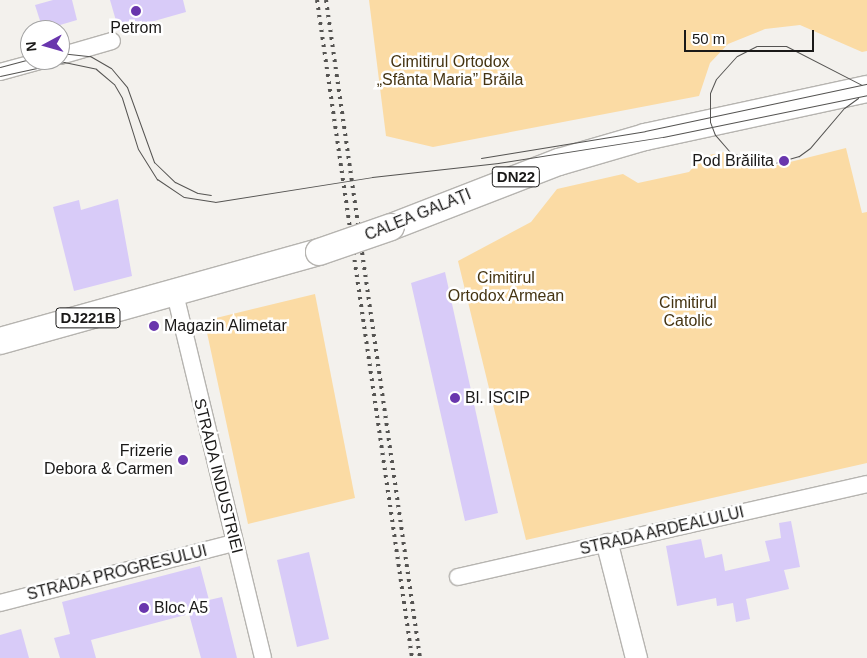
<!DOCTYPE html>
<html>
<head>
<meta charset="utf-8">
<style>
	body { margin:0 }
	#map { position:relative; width:867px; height:658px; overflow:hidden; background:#f3f1ed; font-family:Arial,sans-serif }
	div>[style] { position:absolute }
	.green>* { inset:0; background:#fbdba4 }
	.building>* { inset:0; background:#d8cbf8 }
	.roads { filter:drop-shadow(1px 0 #b6b4b0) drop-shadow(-1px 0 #b6b4b0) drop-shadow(0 1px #b6b4b0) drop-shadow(0 -1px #b6b4b0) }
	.minor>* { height:16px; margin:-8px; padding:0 8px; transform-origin:8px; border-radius:8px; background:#fff }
	.tertiary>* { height:21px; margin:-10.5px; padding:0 10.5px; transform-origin:10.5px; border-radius:10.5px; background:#fff }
	.primary>* { height:26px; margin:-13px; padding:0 13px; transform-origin:13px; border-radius:13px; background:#fff }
	.tram>* { height:1px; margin:-0.5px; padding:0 0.5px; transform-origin:0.5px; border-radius:0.5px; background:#555452 }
	.rail>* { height:4px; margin-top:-2px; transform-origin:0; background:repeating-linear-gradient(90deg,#555452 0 2.5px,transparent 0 7.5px) }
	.bridges { filter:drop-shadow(1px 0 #b6b4b0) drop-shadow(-1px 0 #b6b4b0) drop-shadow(0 1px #b6b4b0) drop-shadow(0 -1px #b6b4b0) }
	.primary-bridge>* { height:26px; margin:-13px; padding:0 13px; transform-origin:13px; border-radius:13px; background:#fff }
	.dots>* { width:14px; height:14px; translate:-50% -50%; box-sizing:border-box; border:2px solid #fff; border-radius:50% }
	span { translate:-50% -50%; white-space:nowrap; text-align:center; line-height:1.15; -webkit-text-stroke:5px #fff; paint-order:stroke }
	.shield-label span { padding:1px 4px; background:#fff; border:1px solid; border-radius:4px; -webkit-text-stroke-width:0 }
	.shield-label { font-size:15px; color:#1a1918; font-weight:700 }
	.poi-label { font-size:16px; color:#1a1918 }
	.right { translate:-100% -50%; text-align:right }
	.left { translate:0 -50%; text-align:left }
	.park-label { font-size:16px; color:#453412 }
	.street-label { font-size:16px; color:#1a1918 }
	.north { position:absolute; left:20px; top:20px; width:50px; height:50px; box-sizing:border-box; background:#fff; border:1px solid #a3a3a3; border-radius:50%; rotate:264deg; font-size:14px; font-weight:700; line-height:20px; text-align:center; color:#1a1918 }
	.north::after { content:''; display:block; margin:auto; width:18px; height:22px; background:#6936ad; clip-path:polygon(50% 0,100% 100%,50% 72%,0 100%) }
	.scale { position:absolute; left:684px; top:30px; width:130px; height:22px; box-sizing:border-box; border:2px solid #1a1918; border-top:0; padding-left:6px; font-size:15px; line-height:18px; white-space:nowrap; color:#1a1918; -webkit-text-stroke:4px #fff; paint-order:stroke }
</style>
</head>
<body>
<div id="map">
	<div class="green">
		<div style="clip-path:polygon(369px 0,867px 0,867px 51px,862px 52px,800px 25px,765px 29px,728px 44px,710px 63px,699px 96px,433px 147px,386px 136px)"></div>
		<div style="clip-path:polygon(846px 148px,862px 213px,867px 212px,867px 463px,526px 540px,458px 261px,531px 222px,557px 189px,623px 174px,638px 183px,689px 172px,703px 156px,725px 152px,766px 168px)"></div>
		<div style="clip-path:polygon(315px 294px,355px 498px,248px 524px,206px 328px,216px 318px)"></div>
	</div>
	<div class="building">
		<div style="clip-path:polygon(53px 0,72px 0,77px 20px,43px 30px,35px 5px)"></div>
		<div style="clip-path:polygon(110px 0,183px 0,186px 12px,119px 31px)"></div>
		<div style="clip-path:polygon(118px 199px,132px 276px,74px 291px,53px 207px,79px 200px,81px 210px)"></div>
		<div style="clip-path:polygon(445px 272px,498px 513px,465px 521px,411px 283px)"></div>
		<div style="clip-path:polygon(791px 521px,800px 567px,784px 570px,789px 589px,746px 599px,750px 619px,736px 622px,733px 603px,717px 606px,716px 598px,677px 606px,666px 546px,701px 539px,705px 558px,722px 554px,725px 571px,770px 561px,765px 541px,781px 538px,779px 523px)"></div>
		<div style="clip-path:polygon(309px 552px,329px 639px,297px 647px,277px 560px)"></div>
		<div style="clip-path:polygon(200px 566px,209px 600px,222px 597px,237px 658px,201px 658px,189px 614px,91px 640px,96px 658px,60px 658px,54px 638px,70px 634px,62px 602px)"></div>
		<div style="clip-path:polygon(21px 629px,29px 658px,0 658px,0 635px)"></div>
	</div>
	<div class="roads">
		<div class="minor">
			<div style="left:60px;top:56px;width:54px;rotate:-16.1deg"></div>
			<div style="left:0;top:72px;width:46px;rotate:-15.3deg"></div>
			<div style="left:175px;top:294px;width:374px;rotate:76.4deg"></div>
			<div style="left:458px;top:577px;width:419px;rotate:-12.8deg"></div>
			<div style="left:0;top:603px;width:242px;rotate:-14.4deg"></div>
		</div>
		<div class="tertiary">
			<div style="left:607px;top:544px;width:118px;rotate:75.7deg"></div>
		</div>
		<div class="primary">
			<div style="left:391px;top:227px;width:180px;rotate:-21.2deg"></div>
			<div style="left:559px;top:162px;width:90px;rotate:-16.2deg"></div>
			<div style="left:645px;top:137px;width:227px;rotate:-12.2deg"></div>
			<div style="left:0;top:341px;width:331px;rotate:-15.6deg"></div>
		</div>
	</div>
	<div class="tram">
		<div style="left:60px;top:53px;width:30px;rotate:6deg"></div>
		<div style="left:90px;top:56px;width:24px;rotate:30deg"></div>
		<div style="left:111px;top:68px;width:25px;rotate:50deg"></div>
		<div style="left:127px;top:87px;width:80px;rotate:70.2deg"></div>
		<div style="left:154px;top:162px;width:29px;rotate:44deg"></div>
		<div style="left:175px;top:182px;width:25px;rotate:26deg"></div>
		<div style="left:198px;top:193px;width:13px;rotate:9deg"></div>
		<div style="left:0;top:67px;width:31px;rotate:-15deg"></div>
		<div style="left:0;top:76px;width:66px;rotate:-12.3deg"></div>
		<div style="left:64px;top:62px;width:33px;rotate:12deg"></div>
		<div style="left:96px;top:69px;width:23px;rotate:40deg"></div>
		<div style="left:114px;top:84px;width:16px;rotate:60deg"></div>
		<div style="left:122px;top:98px;width:53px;rotate:72.6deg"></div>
		<div style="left:138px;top:149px;width:36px;rotate:58deg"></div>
		<div style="left:157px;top:179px;width:32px;rotate:34deg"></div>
		<div style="left:184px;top:197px;width:31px;rotate:9deg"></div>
		<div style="left:215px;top:202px;width:159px;rotate:-9deg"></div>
		<div style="left:372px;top:177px;width:127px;rotate:-6.3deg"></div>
		<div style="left:498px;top:163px;width:167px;rotate:-9deg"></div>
		<div style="left:663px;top:137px;width:208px;rotate:-11.6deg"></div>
		<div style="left:858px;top:98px;width:17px;rotate:144deg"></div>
		<div style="left:844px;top:108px;width:52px;rotate:130.4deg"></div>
		<div style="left:810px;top:148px;width:14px;rotate:144deg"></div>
		<div style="left:799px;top:156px;width:29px;rotate:164deg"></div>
		<div style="left:771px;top:164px;width:12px;rotate:-175deg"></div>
		<div style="left:759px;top:163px;width:31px;rotate:-159deg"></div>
		<div style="left:730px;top:152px;width:23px;rotate:-131deg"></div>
		<div style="left:715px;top:135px;width:14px;rotate:-111deg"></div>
		<div style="left:710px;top:122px;width:29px;rotate:-90deg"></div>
		<div style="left:710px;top:93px;width:15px;rotate:-67deg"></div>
		<div style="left:716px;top:79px;width:31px;rotate:-48deg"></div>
		<div style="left:737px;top:56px;width:22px;rotate:-27deg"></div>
		<div style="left:757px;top:46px;width:29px"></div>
		<div style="left:786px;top:46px;width:85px;rotate:27.2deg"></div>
		<div style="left:481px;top:158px;width:166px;rotate:-9.3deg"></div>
		<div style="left:645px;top:131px;width:227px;rotate:-12deg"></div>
	</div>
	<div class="rail">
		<div style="left:317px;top:0;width:665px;rotate:81.78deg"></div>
		<div style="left:326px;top:0;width:665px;rotate:81.87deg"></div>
	</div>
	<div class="bridges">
		<div class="primary-bridge">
			<div style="left:319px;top:252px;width:76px;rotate:-19.1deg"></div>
		</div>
	</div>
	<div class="dots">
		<div style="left:136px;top:11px;background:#6936ad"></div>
		<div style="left:784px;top:161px;background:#6936ad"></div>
		<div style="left:154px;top:326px;background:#6936ad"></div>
		<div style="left:455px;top:398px;background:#6936ad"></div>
		<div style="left:183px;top:460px;background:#6936ad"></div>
		<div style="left:144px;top:608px;background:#6936ad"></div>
	</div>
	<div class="shield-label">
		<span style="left:516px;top:177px">DN22</span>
		<span style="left:88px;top:318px">DJ221B</span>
	</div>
	<div class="poi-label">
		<span style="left:136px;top:28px">Petrom</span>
		<span class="right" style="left:774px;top:161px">Pod Brăilita</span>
		<span class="left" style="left:164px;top:326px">Magazin Alimetar</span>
		<span class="left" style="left:465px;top:398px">Bl. ISCIP</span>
		<span class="right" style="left:173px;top:460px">Frizerie<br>Debora &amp; Carmen</span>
		<span class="left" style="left:154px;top:608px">Bloc A5</span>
	</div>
	<div class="park-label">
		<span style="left:450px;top:71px">Cimitirul Ortodox<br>„Sfânta Maria” Brăila</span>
		<span style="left:506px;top:287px">Cimitirul<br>Ortodox Armean</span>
		<span style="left:688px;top:312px">Cimitirul<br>Catolic</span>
	</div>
	<div class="street-label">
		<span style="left:418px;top:215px;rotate:-22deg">CALEA GALAȚI</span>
		<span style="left:218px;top:476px;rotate:76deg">STRADA INDUSTRIEI</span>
		<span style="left:662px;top:531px;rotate:-13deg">STRADA ARDEALULUI</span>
		<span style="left:117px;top:573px;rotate:-14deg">STRADA PROGRESULUI</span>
	</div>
	<div class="north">N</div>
	<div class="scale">50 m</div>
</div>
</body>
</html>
